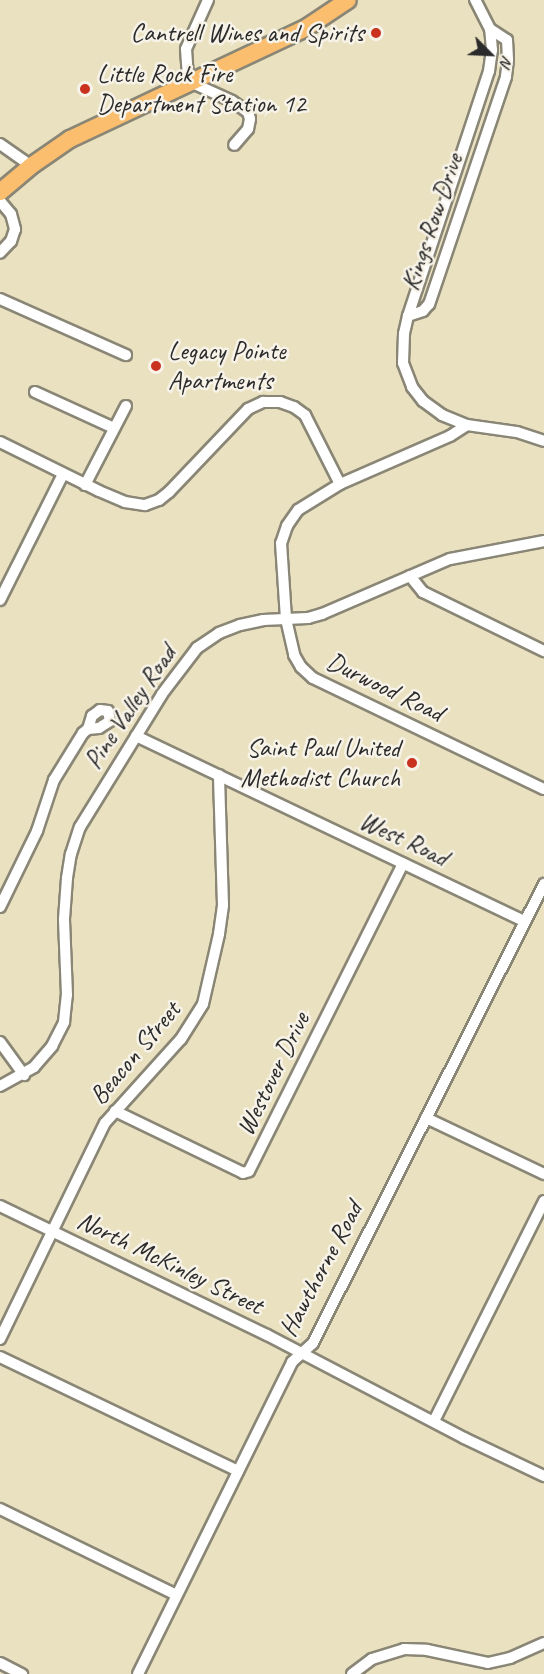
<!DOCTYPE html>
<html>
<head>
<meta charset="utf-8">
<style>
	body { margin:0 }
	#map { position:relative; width:544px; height:1674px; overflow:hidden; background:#eae1c0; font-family:Caveat,sans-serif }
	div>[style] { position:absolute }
	.roads { filter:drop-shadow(2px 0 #8a8676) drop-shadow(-2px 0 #8a8676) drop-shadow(0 2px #8a8676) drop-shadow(0 -2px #8a8676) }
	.minor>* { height:10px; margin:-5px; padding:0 5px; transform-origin:5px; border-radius:5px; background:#fff }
	.primary>* { height:16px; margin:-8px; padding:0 8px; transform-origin:8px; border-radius:8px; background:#fabe6e }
	.dots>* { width:16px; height:16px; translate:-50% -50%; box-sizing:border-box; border:3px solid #f7f3e8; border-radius:50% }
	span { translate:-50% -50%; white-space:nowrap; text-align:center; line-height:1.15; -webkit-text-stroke:5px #f7f3e8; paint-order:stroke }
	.poi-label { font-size:26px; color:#2b2b2b }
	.right { translate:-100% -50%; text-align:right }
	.left { translate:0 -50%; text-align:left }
	.street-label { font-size:26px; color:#2b2b2b }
	.north { position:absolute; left:460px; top:24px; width:60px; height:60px; -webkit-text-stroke:4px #f7f3e8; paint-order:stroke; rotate:114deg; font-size:16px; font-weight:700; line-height:24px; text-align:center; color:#2b2b2b }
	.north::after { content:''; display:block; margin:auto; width:21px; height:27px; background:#2b2b2b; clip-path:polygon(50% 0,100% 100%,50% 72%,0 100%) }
</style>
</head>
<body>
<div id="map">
	<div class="roads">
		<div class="minor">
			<div style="left:208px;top:0;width:54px;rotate:114.2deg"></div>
			<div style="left:186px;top:49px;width:32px;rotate:86deg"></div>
			<div style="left:188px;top:81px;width:48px;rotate:24.4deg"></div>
			<div style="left:232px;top:101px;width:19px;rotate:35deg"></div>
			<div style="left:248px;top:112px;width:7px;rotate:74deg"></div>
			<div style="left:250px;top:119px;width:10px;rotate:101deg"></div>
			<div style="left:248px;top:129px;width:21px;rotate:131deg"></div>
			<div style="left:490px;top:29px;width:20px;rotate:33deg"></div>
			<div style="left:507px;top:40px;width:20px;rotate:87deg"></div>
			<div style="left:508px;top:60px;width:17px;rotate:97deg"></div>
			<div style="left:506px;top:77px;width:240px;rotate:108.7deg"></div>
			<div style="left:429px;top:304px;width:9px;rotate:131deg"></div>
			<div style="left:423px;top:311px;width:16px;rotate:162deg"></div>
			<div style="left:408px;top:316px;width:18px;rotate:103deg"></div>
			<div style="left:404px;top:334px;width:29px;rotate:92deg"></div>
			<div style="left:403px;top:363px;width:26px;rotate:69deg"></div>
			<div style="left:412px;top:387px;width:18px;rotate:52deg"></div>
			<div style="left:423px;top:401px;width:24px;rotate:36deg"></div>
			<div style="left:442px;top:415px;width:27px;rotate:22deg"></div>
			<div style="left:467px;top:425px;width:50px;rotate:8deg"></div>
			<div style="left:517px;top:432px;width:28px;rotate:18deg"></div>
			<div style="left:0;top:144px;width:38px;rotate:35deg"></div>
			<div style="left:0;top:201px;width:17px;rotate:50deg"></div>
			<div style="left:11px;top:214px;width:16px;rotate:75deg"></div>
			<div style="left:15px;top:229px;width:13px;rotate:108deg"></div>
			<div style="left:11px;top:241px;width:16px;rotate:133deg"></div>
			<div style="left:0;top:299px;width:138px;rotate:24deg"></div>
			<div style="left:408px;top:316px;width:258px;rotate:-71.7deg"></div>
			<div style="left:489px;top:71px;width:21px;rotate:-82deg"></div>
			<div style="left:492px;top:50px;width:21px;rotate:-95deg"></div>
			<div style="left:490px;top:29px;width:33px;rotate:-117deg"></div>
			<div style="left:35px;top:392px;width:87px;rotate:24.5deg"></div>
			<div style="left:467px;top:425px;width:20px;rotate:147deg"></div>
			<div style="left:450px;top:436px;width:120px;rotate:156.4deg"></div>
			<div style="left:340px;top:484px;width:49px;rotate:148.2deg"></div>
			<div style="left:298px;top:510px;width:19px;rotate:125deg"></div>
			<div style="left:287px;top:526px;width:18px;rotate:109deg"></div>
			<div style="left:281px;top:543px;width:76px;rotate:86.2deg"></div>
			<div style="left:286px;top:619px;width:37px;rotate:77deg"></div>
			<div style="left:294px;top:655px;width:14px;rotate:60deg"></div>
			<div style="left:301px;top:667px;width:16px;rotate:43deg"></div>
			<div style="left:313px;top:678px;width:256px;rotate:25.7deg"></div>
			<div style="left:0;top:442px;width:110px;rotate:26.3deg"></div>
			<div style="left:99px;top:491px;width:28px;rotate:23deg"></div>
			<div style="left:125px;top:502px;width:20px;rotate:9deg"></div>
			<div style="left:145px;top:505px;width:15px;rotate:-20deg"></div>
			<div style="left:159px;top:500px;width:13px;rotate:-39deg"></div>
			<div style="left:169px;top:492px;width:115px;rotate:-46.4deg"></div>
			<div style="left:248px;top:409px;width:17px;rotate:-25deg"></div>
			<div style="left:263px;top:402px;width:17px"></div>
			<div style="left:280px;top:402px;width:15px;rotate:20deg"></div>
			<div style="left:294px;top:407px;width:14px;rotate:36deg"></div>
			<div style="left:305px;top:415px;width:77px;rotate:63.1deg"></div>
			<div style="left:85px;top:485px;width:89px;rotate:-62.6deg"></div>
			<div style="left:410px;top:576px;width:21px;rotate:51deg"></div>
			<div style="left:423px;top:592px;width:135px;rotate:26deg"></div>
			<div style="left:0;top:600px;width:141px;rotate:-63.4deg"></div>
			<div style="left:100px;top:710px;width:8px;rotate:7deg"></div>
			<div style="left:108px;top:711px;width:10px;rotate:79deg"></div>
			<div style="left:110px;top:721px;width:13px;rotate:148deg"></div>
			<div style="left:99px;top:728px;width:11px;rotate:175deg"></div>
			<div style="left:88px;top:729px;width:14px;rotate:-73deg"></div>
			<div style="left:92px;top:716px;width:10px;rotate:-37deg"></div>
			<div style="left:136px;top:736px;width:430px;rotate:25.5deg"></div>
			<div style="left:0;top:907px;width:85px;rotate:-64deg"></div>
			<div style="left:37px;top:831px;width:54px;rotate:-71.6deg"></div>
			<div style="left:54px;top:780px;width:55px;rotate:-58.3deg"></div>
			<div style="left:83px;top:733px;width:6px;rotate:-39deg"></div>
			<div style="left:0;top:1042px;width:41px;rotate:54deg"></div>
			<div style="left:0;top:1086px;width:39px;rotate:-29deg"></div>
			<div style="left:34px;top:1067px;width:28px;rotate:-49deg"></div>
			<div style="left:52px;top:1046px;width:27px;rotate:-63deg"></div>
			<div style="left:64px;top:1022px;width:27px;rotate:-84deg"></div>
			<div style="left:67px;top:995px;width:76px;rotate:-92.3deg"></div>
			<div style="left:64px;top:919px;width:41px;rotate:-85.8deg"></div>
			<div style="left:67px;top:878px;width:24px;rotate:-81deg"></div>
			<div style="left:71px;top:854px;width:28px;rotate:-72deg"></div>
			<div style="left:80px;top:827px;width:156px;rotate:-58.3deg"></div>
			<div style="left:162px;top:694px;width:58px;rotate:-52.7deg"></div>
			<div style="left:197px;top:648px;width:27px;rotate:-34deg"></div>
			<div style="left:219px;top:633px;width:22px;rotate:-21deg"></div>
			<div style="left:240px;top:625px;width:24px;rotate:-12deg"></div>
			<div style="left:263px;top:620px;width:45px;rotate:-2.5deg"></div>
			<div style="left:308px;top:618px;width:15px;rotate:-16deg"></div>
			<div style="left:322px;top:614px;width:139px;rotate:-23.3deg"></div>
			<div style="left:450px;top:559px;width:96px;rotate:-10.8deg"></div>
			<div style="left:115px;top:1111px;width:142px;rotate:25.8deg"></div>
			<div style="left:243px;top:1173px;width:6px;rotate:-18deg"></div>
			<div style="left:249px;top:1171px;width:344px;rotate:-63.4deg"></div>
			<div style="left:426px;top:1118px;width:131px;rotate:25.4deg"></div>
			<div style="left:0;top:1206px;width:297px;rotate:25.8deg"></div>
			<div style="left:267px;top:1335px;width:222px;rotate:27.6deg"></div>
			<div style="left:464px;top:1438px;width:89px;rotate:25.4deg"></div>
			<div style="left:0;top:1339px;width:240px;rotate:-64.1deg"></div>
			<div style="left:105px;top:1123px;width:113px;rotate:-47.9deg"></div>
			<div style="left:181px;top:1039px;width:41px;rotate:-57.8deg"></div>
			<div style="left:203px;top:1004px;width:72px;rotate:-77.1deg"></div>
			<div style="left:219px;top:934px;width:29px;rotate:-82deg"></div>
			<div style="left:223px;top:905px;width:130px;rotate:-91.8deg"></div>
			<div style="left:0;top:1357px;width:264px;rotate:25.6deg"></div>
			<div style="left:434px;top:1421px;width:246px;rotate:-63.4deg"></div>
			<div style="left:0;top:1509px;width:196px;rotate:26deg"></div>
			<div style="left:0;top:1663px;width:25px;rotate:27deg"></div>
			<div style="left:138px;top:1674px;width:348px;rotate:-63.7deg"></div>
			<div style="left:292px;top:1362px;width:28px;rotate:-42deg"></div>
			<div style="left:313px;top:1343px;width:514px;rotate:-63.29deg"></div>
			<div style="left:352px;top:1674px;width:25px;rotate:-37deg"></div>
			<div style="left:372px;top:1659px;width:34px;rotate:-17deg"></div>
			<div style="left:404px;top:1649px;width:23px;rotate:2deg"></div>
			<div style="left:427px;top:1650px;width:62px;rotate:12deg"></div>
			<div style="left:488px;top:1663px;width:23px;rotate:-13deg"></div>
			<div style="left:510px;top:1658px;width:37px;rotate:-24deg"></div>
		</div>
		<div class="primary">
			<div style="left:0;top:192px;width:40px;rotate:-40deg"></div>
			<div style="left:31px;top:166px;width:47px;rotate:-34.7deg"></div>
			<div style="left:70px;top:139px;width:261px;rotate:-25.2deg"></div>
			<div style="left:306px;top:28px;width:50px;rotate:-33.7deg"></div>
		</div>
	</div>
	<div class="dots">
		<div style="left:376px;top:33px;background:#c8321e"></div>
		<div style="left:85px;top:89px;background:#c8321e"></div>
		<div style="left:156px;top:366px;background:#c8321e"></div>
		<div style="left:412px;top:763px;background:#c8321e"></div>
	</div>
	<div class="poi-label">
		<span class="right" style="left:364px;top:33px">Cantrell Wines and Spirits</span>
		<span class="left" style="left:97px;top:89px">Little Rock Fire<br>Department Station 12</span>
		<span class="left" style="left:168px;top:366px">Legacy Pointe<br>Apartments</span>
		<span class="right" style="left:400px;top:763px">Saint Paul United<br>Methodist Church</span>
	</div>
	<div class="street-label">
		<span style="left:432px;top:222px;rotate:-71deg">Kings Row Drive</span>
		<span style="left:385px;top:687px;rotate:26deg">Durwood Road</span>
		<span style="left:130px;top:707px;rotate:-56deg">Pine Valley Road</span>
		<span style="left:404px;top:839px;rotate:25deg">West Road</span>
		<span style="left:135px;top:1053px;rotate:-50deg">Beacon Street</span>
		<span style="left:273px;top:1074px;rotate:-64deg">Westover Drive</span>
		<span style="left:170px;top:1263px;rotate:26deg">North McKinley Street</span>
		<span style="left:321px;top:1269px;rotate:-62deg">Hawthorne Road</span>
	</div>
	<div class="north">N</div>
</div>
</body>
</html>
